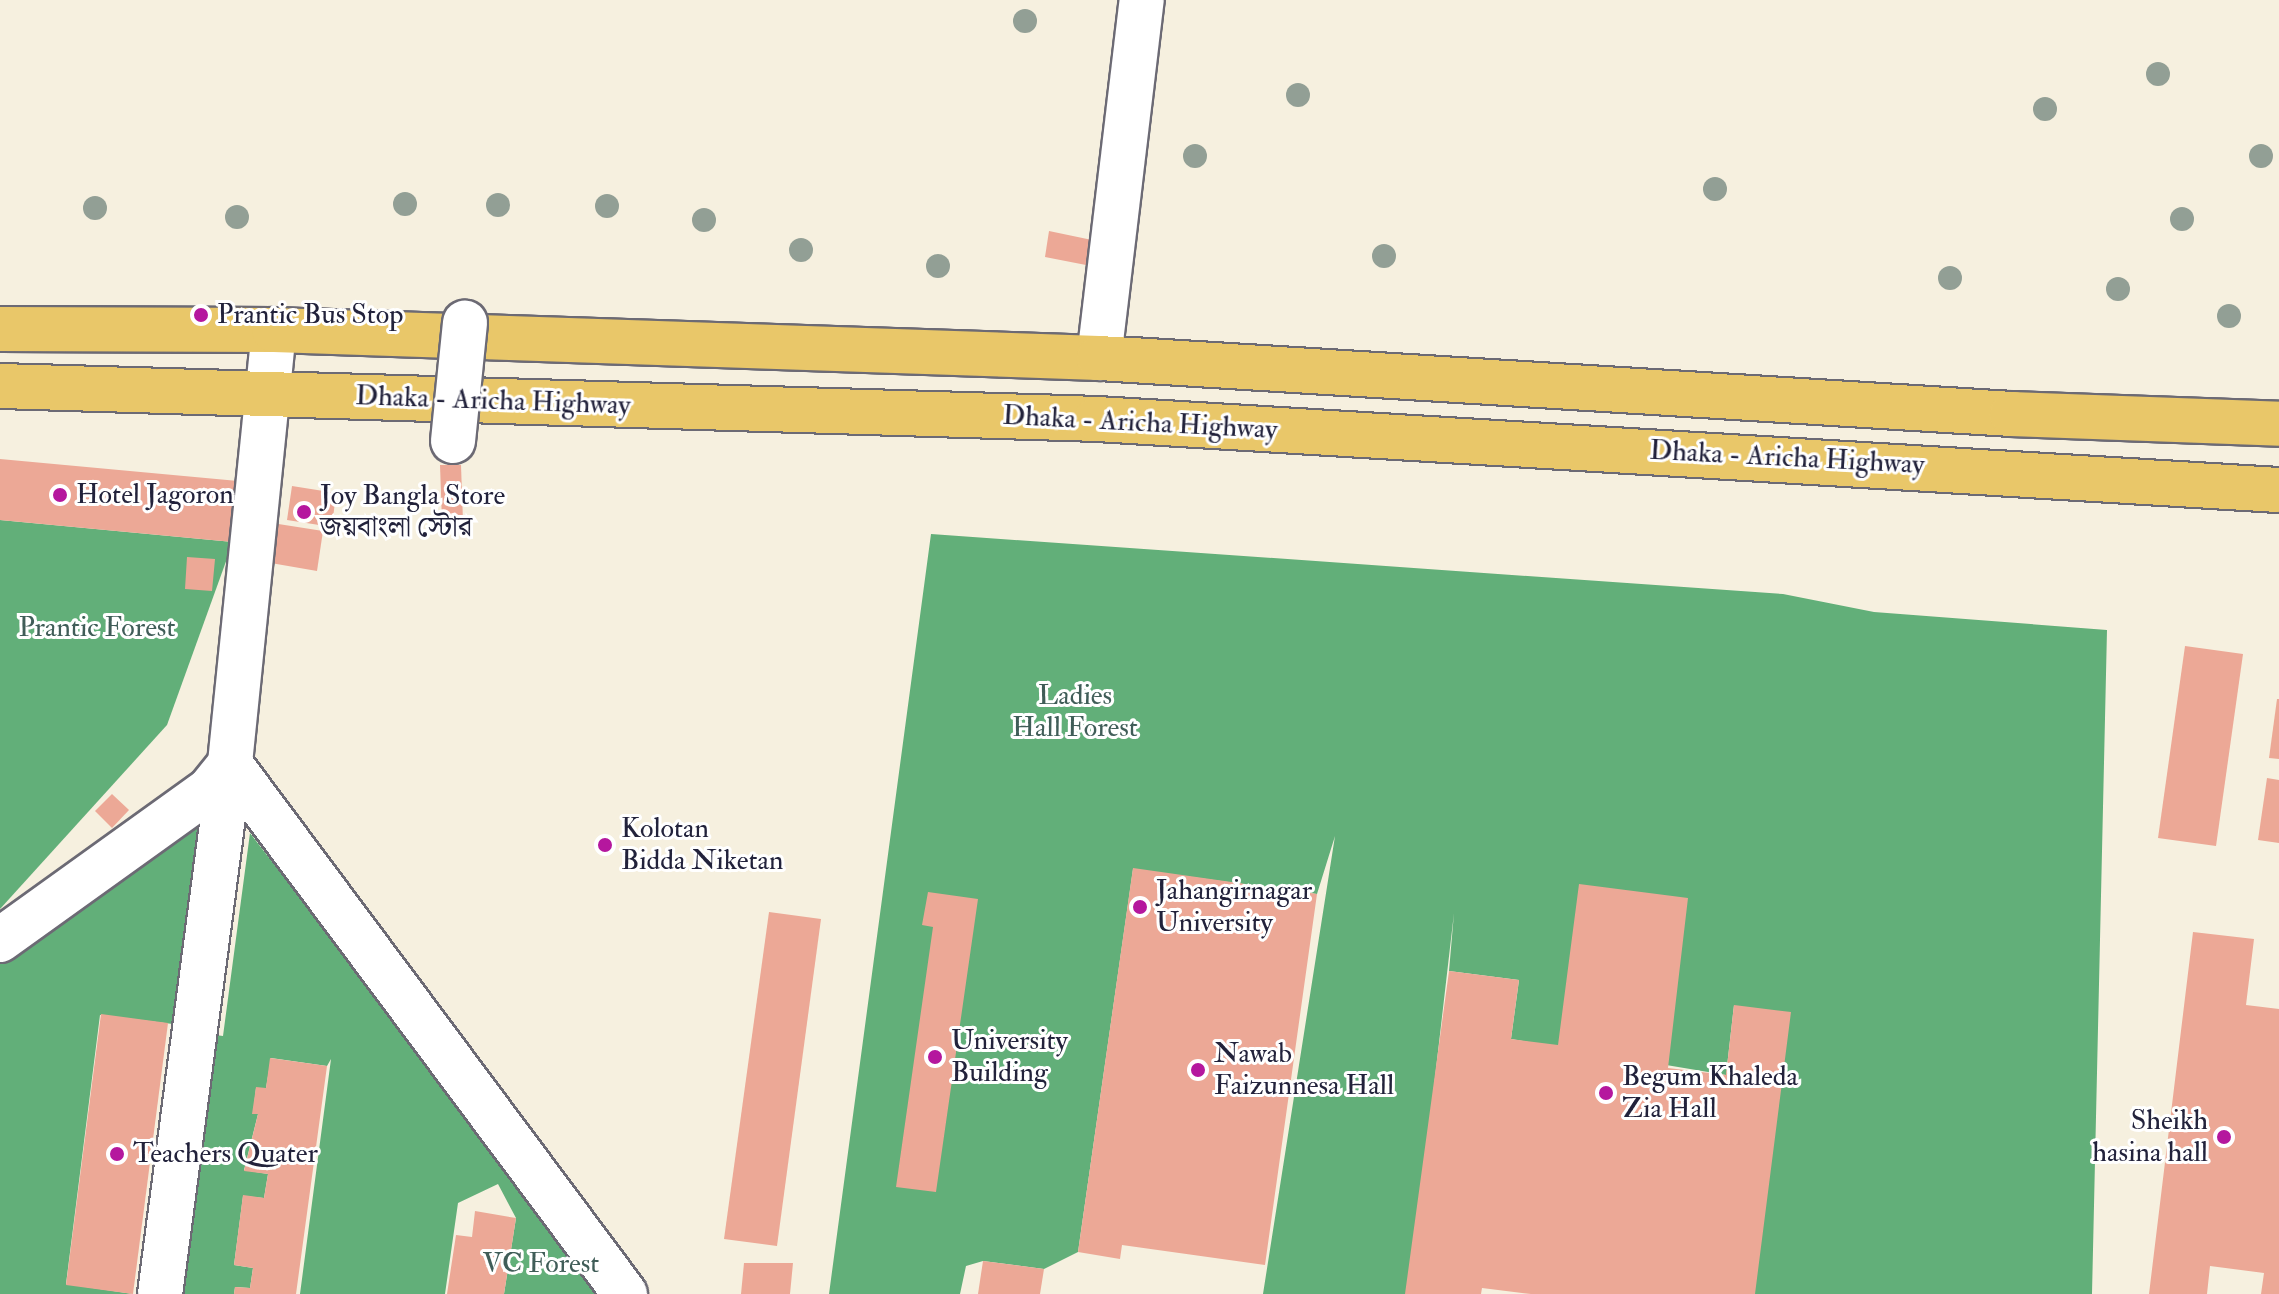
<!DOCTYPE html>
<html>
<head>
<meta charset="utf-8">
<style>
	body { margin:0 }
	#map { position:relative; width:2279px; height:1294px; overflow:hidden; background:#f6f0df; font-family:"IM FELL Double Pica","Noto Serif Bengali",serif }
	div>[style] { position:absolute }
	.forest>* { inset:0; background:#62af79 }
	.building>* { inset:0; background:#eca896 }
	.roads { filter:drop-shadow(2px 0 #6c6a74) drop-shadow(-2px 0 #6c6a74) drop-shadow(0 2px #6c6a74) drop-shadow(0 -2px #6c6a74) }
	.minor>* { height:44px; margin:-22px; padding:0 22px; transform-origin:22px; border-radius:22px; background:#fff }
	.highway>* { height:44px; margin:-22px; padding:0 22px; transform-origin:22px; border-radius:22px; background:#e9c769 }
	.bridges { filter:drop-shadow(2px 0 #6c6a74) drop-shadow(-2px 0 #6c6a74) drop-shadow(0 2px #6c6a74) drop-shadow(0 -2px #6c6a74) }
	.minor-bridge>* { height:44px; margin:-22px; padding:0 22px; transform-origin:22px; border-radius:22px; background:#fff }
	.trees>* { width:24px; height:24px; margin:-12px; border-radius:50%; background:#929f95 }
	.dots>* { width:22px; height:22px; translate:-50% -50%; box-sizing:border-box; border:4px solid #fff; border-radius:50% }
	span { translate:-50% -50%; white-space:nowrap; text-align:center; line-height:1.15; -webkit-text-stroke:6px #fff; paint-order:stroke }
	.poi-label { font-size:28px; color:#22223b }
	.left { translate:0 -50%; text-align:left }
	.right { translate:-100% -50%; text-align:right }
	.street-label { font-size:28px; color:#22223b }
	.park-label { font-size:28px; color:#405d58 }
</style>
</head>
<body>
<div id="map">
	<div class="forest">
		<div style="clip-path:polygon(0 520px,233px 542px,167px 725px,0 909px)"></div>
		<div style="clip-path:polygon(931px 534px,1783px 594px,1874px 612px,2107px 630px,2092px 1294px,1755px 1294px,1734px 1005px,1726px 1075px,1511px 1039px,1519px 980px,1449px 971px,1454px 913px,1410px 1294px,1263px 1294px,1335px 836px,1317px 894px,1133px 869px,1078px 1252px,1044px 1269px,983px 1261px,966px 1266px,960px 1294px,829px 1294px)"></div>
		<div style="clip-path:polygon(219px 790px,189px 1026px,100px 1015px,66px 1284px,133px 1294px,0 1294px,0 959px)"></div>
		<div style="clip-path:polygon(250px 833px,454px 1097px,601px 1294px,504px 1294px,516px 1218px,498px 1184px,458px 1203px,445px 1294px,300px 1294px,331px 1059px,327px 1066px,271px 1058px,266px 1088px,256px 1088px,253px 1114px,258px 1114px,244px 1170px,268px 1174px,264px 1198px,243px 1196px,234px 1265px,253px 1268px,250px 1288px,235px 1287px,234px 1294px,170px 1294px,208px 1034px,223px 1036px)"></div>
	</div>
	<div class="building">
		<div style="clip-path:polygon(1049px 231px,1092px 240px,1086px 265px,1045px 257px)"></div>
		<div style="clip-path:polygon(0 459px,238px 481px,233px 542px,0 520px)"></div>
		<div style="clip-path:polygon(440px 465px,461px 465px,463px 521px,442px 521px)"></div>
		<div style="clip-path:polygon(292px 486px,336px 493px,332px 527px,287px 520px)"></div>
		<div style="clip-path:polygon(272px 523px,323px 531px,317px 571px,265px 562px)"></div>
		<div style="clip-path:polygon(187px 557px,215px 559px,212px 591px,185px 589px)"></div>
		<div style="clip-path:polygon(2185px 646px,2243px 654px,2216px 846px,2158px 838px)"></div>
		<div style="clip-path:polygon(2277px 699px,2279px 699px,2279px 759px,2269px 758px)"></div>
		<div style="clip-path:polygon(2267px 778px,2279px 780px,2279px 843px,2258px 840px)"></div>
		<div style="clip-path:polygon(112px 794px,129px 810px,112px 828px,95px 811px)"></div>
		<div style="clip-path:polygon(1133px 868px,1317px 894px,1265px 1265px,1122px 1245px,1120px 1259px,1078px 1252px)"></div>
		<div style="clip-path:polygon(1579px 884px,1688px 898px,1668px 1068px,1726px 1075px,1734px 1005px,1791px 1012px,1755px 1294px,1531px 1294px,1482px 1288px,1481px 1294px,1405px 1294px,1449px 971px,1519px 980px,1511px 1039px,1558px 1045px)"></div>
		<div style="clip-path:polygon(928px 892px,978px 899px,936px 1192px,896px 1187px,933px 927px,922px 925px)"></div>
		<div style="clip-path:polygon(769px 912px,821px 919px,777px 1246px,724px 1239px)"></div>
		<div style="clip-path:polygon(2193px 932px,2254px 939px,2246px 1005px,2279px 1009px,2279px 1294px,2261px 1294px,2264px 1273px,2210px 1266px,2207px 1294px,2149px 1294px)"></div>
		<div style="clip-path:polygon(101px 1014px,168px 1023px,133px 1294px,66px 1285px)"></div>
		<div style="clip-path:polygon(270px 1058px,327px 1066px,296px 1294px,234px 1294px,235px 1287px,250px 1288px,253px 1268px,234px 1265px,243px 1195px,264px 1198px,268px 1174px,244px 1171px,258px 1114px,252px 1114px,256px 1087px,266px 1088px)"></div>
		<div style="clip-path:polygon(475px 1211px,516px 1218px,504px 1294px,447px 1294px,456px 1235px,472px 1237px)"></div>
		<div style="clip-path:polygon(983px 1261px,1044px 1269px,1040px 1294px,978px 1294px)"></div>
		<div style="clip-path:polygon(744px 1263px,793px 1263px,790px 1294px,741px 1294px)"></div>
	</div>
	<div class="roads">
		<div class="minor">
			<div style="left:274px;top:330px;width:436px;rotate:95.8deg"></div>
			<div style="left:230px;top:764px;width:661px;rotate:53.3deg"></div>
			<div style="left:1099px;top:358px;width:361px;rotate:-83.2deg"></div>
			<div style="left:0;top:940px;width:257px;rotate:-35.7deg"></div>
			<div style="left:209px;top:790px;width:33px;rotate:-51deg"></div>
			<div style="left:160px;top:1294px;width:535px;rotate:-82.48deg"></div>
		</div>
		<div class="highway">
			<div style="left:0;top:329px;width:274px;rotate:0.2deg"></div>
			<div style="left:274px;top:330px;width:825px;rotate:1.94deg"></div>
			<div style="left:1099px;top:358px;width:915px;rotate:3.51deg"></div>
			<div style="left:2012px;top:414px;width:267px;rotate:2.1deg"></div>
			<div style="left:0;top:386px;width:1097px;rotate:1.72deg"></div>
			<div style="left:1097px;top:419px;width:1184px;rotate:3.44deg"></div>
		</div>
	</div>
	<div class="bridges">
		<div class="minor-bridge">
			<div style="left:453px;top:441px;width:119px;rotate:-84.2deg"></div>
		</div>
	</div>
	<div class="trees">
		<div style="left:1025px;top:21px"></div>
		<div style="left:2158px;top:74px"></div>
		<div style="left:1298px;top:95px"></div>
		<div style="left:2045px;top:109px"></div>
		<div style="left:1195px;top:156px"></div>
		<div style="left:2261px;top:156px"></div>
		<div style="left:1715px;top:189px"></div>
		<div style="left:405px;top:204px"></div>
		<div style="left:498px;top:205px"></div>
		<div style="left:607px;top:206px"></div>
		<div style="left:95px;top:208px"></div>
		<div style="left:237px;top:217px"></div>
		<div style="left:2182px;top:219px"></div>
		<div style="left:704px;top:220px"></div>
		<div style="left:801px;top:250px"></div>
		<div style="left:1384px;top:256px"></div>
		<div style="left:938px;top:266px"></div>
		<div style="left:1950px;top:278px"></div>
		<div style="left:2118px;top:289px"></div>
		<div style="left:2229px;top:316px"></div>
	</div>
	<div class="dots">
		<div style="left:201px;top:315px;background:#b5179e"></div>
		<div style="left:60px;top:495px;background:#b5179e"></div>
		<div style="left:304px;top:512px;background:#b5179e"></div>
		<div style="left:605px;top:845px;background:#b5179e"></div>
		<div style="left:1140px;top:907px;background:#b5179e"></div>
		<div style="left:935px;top:1057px;background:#b5179e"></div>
		<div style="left:1198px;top:1070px;background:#b5179e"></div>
		<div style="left:1606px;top:1093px;background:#b5179e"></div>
		<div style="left:2224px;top:1137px;background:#b5179e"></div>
		<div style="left:117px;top:1154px;background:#b5179e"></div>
	</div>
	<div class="poi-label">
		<span class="left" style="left:217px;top:315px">Prantic Bus Stop</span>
		<span class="left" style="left:76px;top:495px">Hotel Jagoron</span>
		<span class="left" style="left:320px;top:512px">Joy Bangla Store<br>জয়বাংলা স্টোর</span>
		<span class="left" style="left:621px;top:845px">Kolotan<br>Bidda Niketan</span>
		<span class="left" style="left:1156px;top:907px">Jahangirnagar<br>University</span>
		<span class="left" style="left:951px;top:1057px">University<br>Building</span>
		<span class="left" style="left:1214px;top:1070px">Nawab<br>Faizunnesa Hall</span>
		<span class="left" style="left:1622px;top:1093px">Begum Khaleda<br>Zia Hall</span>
		<span class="right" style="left:2208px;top:1137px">Sheikh<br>hasina hall</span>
		<span class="left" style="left:133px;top:1154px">Teachers Quater</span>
	</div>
	<div class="street-label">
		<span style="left:493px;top:401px;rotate:2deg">Dhaka - Aricha Highway</span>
		<span style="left:1140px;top:423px;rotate:3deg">Dhaka - Aricha Highway</span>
		<span style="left:1787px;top:458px;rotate:3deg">Dhaka - Aricha Highway</span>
	</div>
	<div class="park-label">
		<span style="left:97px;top:628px">Prantic Forest</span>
		<span style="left:1075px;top:712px">Ladies<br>Hall Forest</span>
		<span style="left:541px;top:1264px">VC Forest</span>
	</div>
</div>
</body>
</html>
